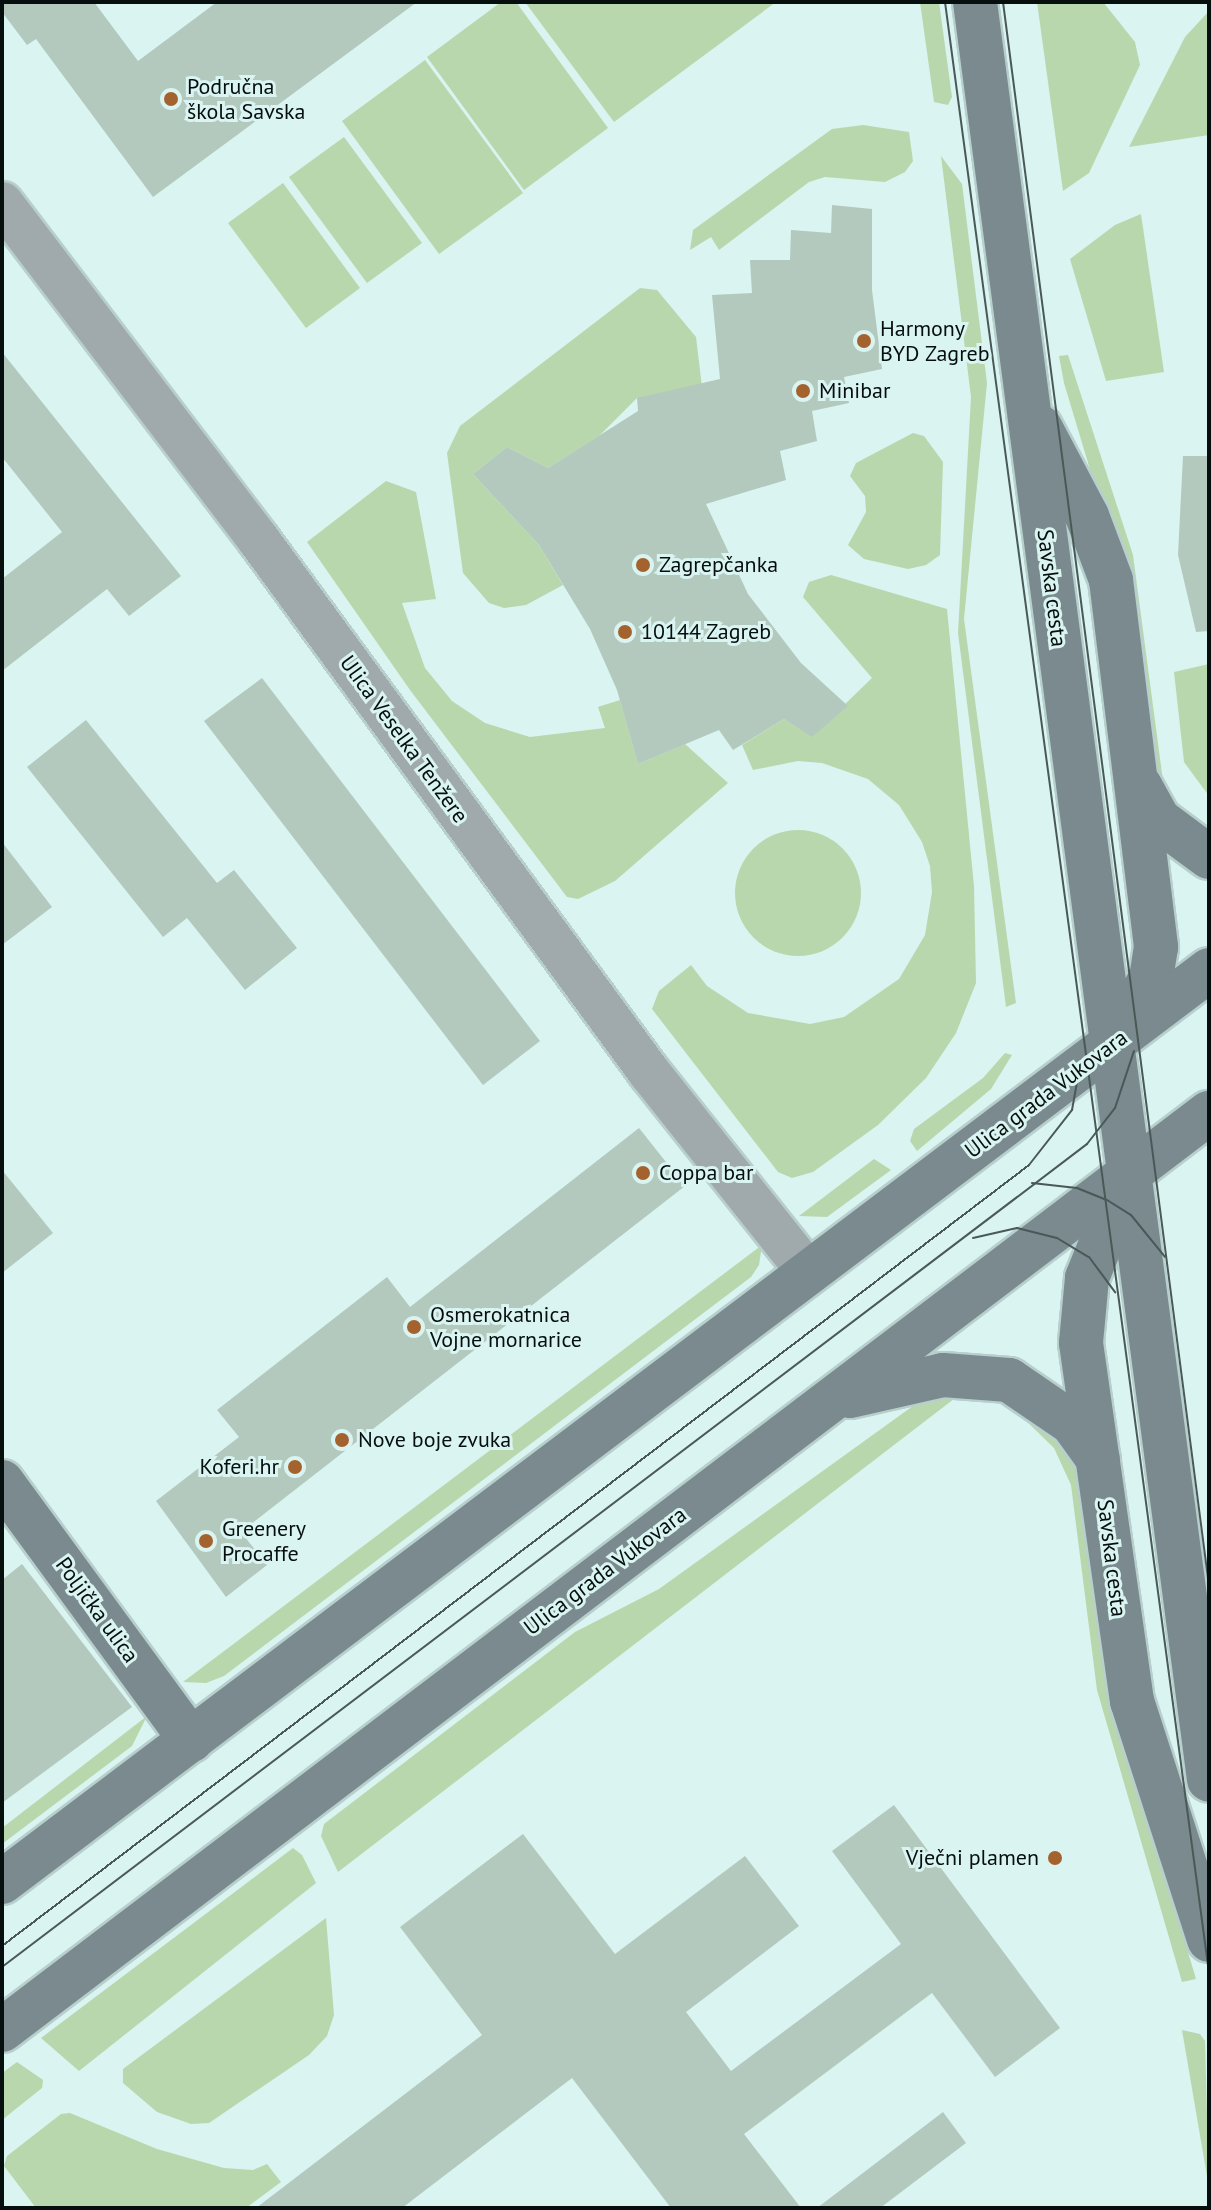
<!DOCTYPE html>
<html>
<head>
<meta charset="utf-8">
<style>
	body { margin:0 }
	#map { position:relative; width:1211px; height:2210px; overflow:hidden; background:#d9f4f1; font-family:"PT Sans",sans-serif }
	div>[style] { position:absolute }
	.green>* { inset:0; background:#b9d7ad }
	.round { border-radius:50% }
	.building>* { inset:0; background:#b3c9be }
	.roads { filter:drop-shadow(2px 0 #b7cfcd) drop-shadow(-2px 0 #b7cfcd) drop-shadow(0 2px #b7cfcd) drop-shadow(0 -2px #b7cfcd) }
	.street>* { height:42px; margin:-21px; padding:0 21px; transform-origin:21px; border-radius:21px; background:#a0aaad }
	.secondary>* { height:44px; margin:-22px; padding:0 22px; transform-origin:22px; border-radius:22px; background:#7a8a8e }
	.tram>* { height:2px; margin:-1px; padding:0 1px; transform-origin:1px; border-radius:1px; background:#4a5958 }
	.dots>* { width:22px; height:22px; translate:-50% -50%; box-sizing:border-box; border:4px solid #d9f4f1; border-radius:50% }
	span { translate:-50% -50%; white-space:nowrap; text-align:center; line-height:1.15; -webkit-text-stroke:6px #d9f4f1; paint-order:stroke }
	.poi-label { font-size:22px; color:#060e0e }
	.left { translate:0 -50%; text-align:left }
	.right { translate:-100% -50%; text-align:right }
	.street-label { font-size:22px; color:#060e0e }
	.frame { position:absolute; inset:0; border:4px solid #060e0e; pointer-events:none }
</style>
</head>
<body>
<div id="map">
	<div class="green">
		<div style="clip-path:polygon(501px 2px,516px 2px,608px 128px,524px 190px,427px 57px)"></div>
		<div style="clip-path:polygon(525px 2px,776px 2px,614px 122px)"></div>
		<div style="clip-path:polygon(920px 2px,939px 2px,952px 97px,948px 105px,934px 102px)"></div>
		<div style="clip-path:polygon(1037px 2px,1103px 2px,1135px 42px,1140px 65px,1089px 173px,1063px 191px)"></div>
		<div style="clip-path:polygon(1209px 11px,1209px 135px,1129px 147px,1185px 37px)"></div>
		<div style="clip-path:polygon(425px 60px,523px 193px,439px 254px,342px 121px)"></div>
		<div style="clip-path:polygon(863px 125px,909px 132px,913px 161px,905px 172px,885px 182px,825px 177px,809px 182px,719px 250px,711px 237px,690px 250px,693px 230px,832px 129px)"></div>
		<div style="clip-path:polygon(344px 137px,422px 243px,367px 283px,289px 177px)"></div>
		<div style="clip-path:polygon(941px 156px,962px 184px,987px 383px,964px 619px,1016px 1003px,1006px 1007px,958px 633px,971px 397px)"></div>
		<div style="clip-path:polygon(283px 183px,360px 288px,306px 328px,228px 223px)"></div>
		<div style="clip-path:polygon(1141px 214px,1164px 372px,1106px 381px,1070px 259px,1115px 225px)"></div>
		<div style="clip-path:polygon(640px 288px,657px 290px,696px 337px,705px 412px,637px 398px,599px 436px,548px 468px,507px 447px,473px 474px,539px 545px,563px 585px,526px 605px,504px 608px,489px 603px,463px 573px,447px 453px,460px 426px)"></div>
		<div style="clip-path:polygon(1068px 355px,1133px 555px,1167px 811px,1152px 787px,1110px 536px,1064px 383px,1059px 356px)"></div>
		<div style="clip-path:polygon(913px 433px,924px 436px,943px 462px,940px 555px,926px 565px,908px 569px,864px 559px,848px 545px,866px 512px,865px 496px,850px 476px,856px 463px)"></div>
		<div style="clip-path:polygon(386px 481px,416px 492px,436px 599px,402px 603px,425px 668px,452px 701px,485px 723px,530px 737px,605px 728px,598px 707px,620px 700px,638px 764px,685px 744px,728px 783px,615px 881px,578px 899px,567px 897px,410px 690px,307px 542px)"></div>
		<div style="clip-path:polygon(831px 575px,947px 609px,974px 886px,976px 983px,956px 1033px,926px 1078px,878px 1125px,813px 1172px,792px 1178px,778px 1172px,652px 1009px,659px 991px,691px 965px,707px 986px,748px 1013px,810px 1024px,844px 1017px,899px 979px,925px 935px,932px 892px,930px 866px,922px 842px,899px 805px,868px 779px,822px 763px,798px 761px,753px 770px,742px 745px,784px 719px,812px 736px,872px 678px,803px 597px,809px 582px)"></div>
		<div style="clip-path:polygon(1209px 664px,1209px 796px,1184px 762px,1174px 672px)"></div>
		<div class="round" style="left:735px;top:830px;width:126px;height:126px"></div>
		<div style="clip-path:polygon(1005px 1053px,1012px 1055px,991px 1089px,917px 1151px,910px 1141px,914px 1129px,983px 1078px)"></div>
		<div style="clip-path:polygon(874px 1159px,891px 1170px,827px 1217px,799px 1216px)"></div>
		<div style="clip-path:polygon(762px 1245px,759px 1265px,751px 1277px,224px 1676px,206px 1683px,183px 1682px)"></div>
		<div style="clip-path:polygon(963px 1392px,338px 1872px,321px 1836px,324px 1824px,575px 1632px,659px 1589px,924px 1398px)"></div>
		<div style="clip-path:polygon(1019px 1414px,1062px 1441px,1078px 1470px,1113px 1700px,1196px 1979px,1182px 1982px,1097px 1690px,1071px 1485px,1054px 1448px)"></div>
		<div style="clip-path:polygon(147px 1716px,132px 1746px,2px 1844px,2px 1828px)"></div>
		<div style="clip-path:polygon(293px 1848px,302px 1855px,316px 1883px,79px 2071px,41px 2038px)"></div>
		<div style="clip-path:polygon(326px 1918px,334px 2015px,327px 2036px,309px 2055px,209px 2123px,191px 2124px,157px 2112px,123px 2083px,123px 2069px)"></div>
		<div style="clip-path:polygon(1182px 2030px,1200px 2034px,1205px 2041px,1209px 2188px)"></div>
		<div style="clip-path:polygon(17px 2062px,43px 2080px,42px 2088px,2px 2120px,2px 2073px)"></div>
		<div style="clip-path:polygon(70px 2113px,157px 2149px,224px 2168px,253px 2170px,267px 2164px,281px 2182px,246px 2208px,36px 2208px,4px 2166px,7px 2156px,61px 2114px)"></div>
	</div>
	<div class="building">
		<div style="clip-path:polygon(2px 2px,94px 2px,138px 61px,217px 2px,417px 2px,153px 197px,36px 39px,27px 45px,2px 12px)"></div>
		<div style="clip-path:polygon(832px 205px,872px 209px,872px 290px,882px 369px,844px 377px,849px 403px,812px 411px,817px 441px,780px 451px,786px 480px,706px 504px,748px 594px,801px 663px,848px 706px,812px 737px,784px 719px,733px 750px,719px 730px,638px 764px,617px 690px,590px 629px,539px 545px,473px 474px,507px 447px,548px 468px,638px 411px,637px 398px,720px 379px,712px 295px,752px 293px,750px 260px,790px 260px,791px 230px,831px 233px)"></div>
		<div style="clip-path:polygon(2px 352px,181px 576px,129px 616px,107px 589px,2px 671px,2px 579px,62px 532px,2px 457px)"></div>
		<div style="clip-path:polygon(1183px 456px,1209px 456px,1209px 631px,1196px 632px,1178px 555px)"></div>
		<div style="clip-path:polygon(262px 678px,540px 1041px,483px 1085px,204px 721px)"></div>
		<div style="clip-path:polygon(86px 720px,217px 883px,234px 870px,297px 948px,245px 990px,187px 918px,163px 937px,27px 767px)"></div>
		<div style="clip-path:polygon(2px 842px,52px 907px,2px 945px)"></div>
		<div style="clip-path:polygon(639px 1128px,685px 1186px,241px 1532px,267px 1565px,226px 1597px,156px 1501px,239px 1437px,217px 1410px,387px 1277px,410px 1307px)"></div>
		<div style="clip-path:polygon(2px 1170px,53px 1233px,2px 1273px)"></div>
		<div style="clip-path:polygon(22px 1564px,132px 1707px,2px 1803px,2px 1580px)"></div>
		<div style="clip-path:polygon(894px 1805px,1060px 2028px,995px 2077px,932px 1993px,744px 2134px,801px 2208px,671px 2208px,572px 2078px,402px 2208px,256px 2208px,482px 2035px,400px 1927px,523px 1834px,615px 1954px,745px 1856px,799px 1926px,686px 2012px,731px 2071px,901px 1944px,832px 1851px)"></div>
		<div style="clip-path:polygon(943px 2112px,966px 2143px,880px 2208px,817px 2208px)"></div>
	</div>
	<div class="roads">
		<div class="street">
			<div style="left:2px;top:203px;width:422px;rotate:52.7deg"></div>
			<div style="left:258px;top:539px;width:661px;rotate:53.74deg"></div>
			<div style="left:649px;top:1072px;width:257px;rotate:51.5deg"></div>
		</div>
		<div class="secondary">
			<div style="left:975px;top:2px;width:1793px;rotate:82.5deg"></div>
			<div style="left:1040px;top:427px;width:101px;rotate:62.2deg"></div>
			<div style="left:1087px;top:516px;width:68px;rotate:69.4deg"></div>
			<div style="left:1111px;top:580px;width:370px;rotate:83deg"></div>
			<div style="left:1156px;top:947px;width:31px;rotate:99deg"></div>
			<div style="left:1151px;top:978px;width:58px;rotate:120.1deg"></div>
			<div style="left:1140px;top:786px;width:39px;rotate:61deg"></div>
			<div style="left:1159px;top:820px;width:62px;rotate:36.5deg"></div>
			<div style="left:1128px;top:1176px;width:110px;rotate:111.9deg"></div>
			<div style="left:1087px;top:1278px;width:65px;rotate:95.3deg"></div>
			<div style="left:1081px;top:1343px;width:362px;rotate:81.9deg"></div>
			<div style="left:1132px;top:1701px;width:251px;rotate:72.1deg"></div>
			<div style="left:850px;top:1396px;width:95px;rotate:-12.7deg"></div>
			<div style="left:943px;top:1375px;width:66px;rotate:4.3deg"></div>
			<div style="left:1009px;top:1380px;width:76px;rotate:34.3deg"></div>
			<div style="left:1072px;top:1423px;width:44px;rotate:54.2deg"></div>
			<div style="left:2px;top:1482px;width:320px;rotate:53.8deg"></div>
			<div style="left:2px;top:1882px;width:1513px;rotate:-37.07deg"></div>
			<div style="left:2px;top:2030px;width:1516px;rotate:-37.23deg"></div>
		</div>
	</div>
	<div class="tram">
		<div style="left:945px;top:2px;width:1988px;rotate:82.37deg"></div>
		<div style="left:1003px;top:2px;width:1598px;rotate:82.59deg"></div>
		<div style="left:1032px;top:1183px;width:45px;rotate:6.3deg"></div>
		<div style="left:1077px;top:1188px;width:32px;rotate:22deg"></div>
		<div style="left:1107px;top:1200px;width:28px;rotate:32deg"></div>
		<div style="left:1131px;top:1215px;width:54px;rotate:51deg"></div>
		<div style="left:973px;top:1238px;width:45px;rotate:-12.8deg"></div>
		<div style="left:1017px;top:1228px;width:41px;rotate:14deg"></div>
		<div style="left:1057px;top:1238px;width:37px;rotate:31deg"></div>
		<div style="left:1089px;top:1257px;width:44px;rotate:53.4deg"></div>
		<div style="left:2px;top:1946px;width:1290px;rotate:-37.25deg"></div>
		<div style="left:1029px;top:1165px;width:70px;rotate:-52deg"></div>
		<div style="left:1072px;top:1110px;width:51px;rotate:-79.8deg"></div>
		<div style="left:2px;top:1967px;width:1362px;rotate:-37.18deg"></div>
		<div style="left:1087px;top:1144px;width:46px;rotate:-52.1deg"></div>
		<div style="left:1115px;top:1108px;width:60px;rotate:-71.6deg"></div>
	</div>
	<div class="dots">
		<div style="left:171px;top:99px;background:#a4632e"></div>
		<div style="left:864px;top:341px;background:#a4632e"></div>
		<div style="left:803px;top:391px;background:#a4632e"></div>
		<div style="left:643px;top:565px;background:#a4632e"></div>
		<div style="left:625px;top:632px;background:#a4632e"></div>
		<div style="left:643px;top:1173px;background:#a4632e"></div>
		<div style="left:414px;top:1327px;background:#a4632e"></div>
		<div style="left:342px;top:1440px;background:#a4632e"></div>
		<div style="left:295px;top:1467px;background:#a4632e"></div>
		<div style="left:206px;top:1541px;background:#a4632e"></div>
		<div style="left:1055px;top:1858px;background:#a4632e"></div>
	</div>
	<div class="poi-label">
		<span class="left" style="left:187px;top:99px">Područna<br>škola Savska</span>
		<span class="left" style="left:880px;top:341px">Harmony<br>BYD Zagreb</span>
		<span class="left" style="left:819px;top:391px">Minibar</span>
		<span class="left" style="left:659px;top:565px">Zagrepčanka</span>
		<span class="left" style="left:641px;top:632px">10144 Zagreb</span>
		<span class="left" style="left:659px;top:1173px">Coppa bar</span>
		<span class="left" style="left:430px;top:1327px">Osmerokatnica<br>Vojne mornarice</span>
		<span class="left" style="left:358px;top:1440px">Nove boje zvuka</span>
		<span class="right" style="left:279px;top:1467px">Koferi.hr</span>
		<span class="left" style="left:222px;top:1541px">Greenery<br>Procaffe</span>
		<span class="right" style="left:1039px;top:1858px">Vječni plamen</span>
	</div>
	<div class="street-label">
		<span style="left:1052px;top:588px;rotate:83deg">Savska cesta</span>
		<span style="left:404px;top:739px;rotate:54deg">Ulica Veselka Tenžere</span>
		<span style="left:1046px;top:1094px;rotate:-37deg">Ulica grada Vukovara</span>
		<span style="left:1112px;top:1558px;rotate:83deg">Savska cesta</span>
		<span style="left:605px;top:1571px;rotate:-37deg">Ulica grada Vukovara</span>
		<span style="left:97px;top:1610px;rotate:54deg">Poljička ulica</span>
	</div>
	<div class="frame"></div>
</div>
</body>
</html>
